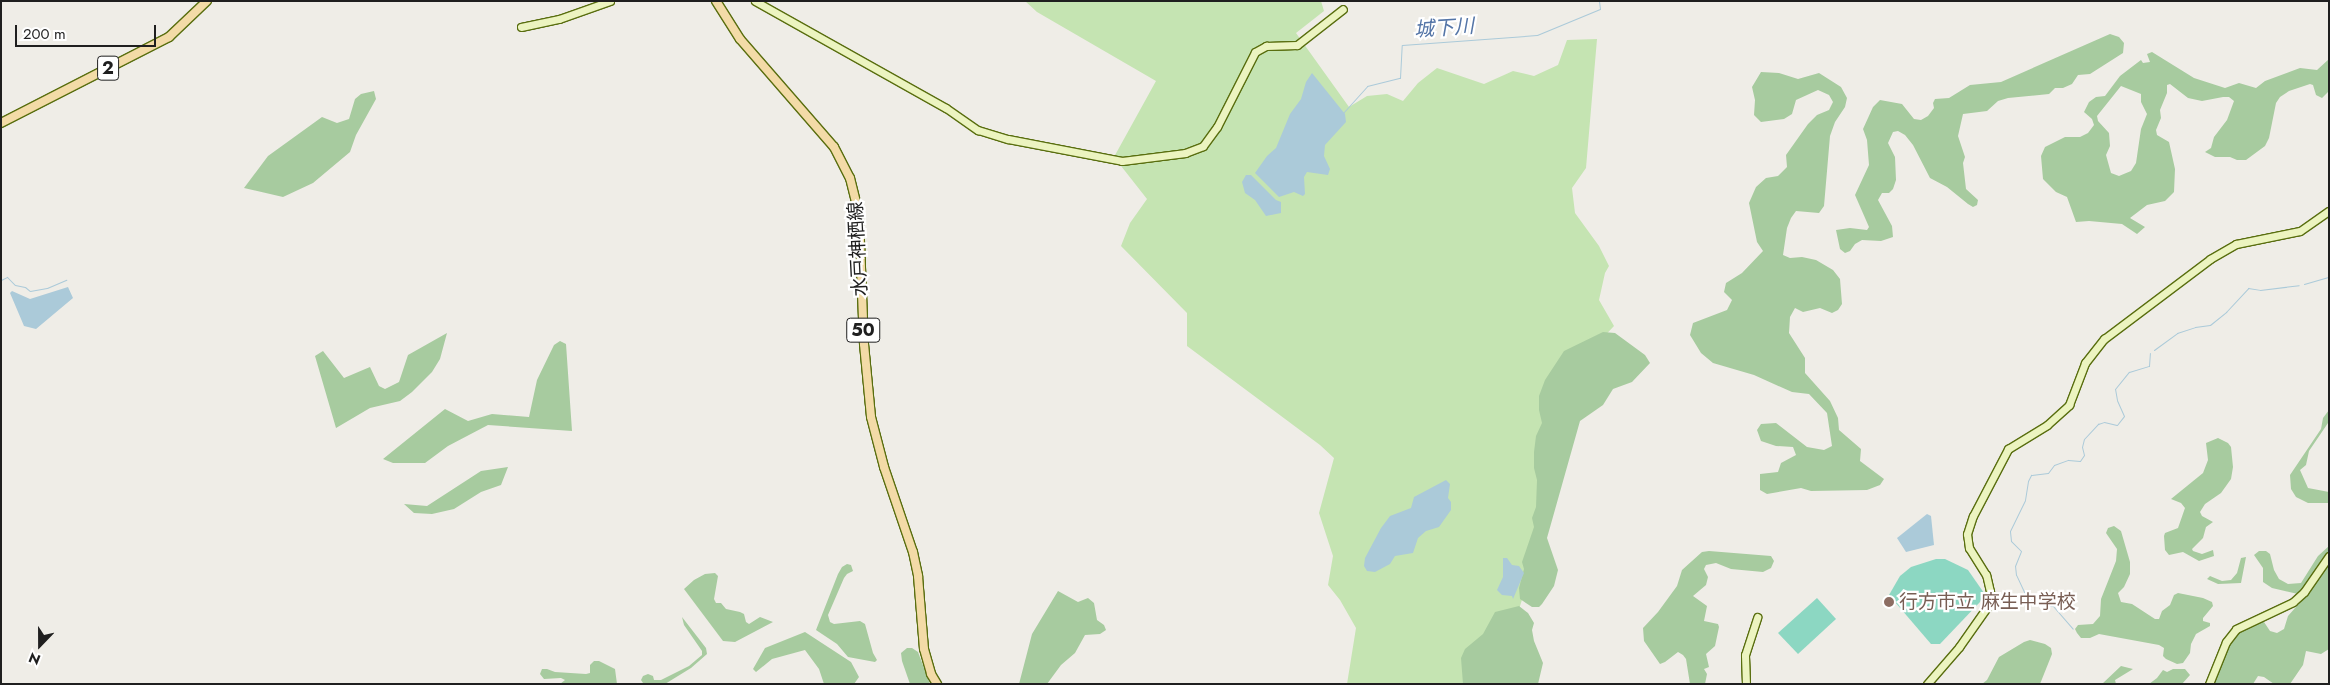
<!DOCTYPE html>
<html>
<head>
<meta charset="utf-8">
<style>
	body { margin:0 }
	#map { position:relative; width:2330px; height:685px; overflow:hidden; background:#efede7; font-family:Jost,"Noto Sans JP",sans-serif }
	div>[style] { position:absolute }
	.grass>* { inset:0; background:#c5e4b2 }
	.forest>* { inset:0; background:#a7cb9f }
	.pitch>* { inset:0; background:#8cd7c2 }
	.water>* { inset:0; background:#abcad9 }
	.stream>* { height:1px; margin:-0.5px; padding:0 0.5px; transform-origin:0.5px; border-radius:0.5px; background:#abcad9 }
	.roads { filter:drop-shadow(1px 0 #596e0f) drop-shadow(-1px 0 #596e0f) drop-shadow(0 1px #596e0f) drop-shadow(0 -1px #596e0f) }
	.secondary>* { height:7px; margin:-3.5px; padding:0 3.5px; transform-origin:3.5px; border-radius:3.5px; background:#ecf4c0 }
	.primary>* { height:8px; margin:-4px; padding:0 4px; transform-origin:4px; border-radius:4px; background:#f3dba7 }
	.dots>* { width:14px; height:14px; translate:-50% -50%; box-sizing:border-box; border:2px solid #fff; border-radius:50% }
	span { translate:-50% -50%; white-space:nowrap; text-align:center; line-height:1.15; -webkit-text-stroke:4.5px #fff; paint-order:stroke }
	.shield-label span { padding:1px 4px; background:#fff; border:1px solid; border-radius:4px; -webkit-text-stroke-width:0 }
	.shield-label { font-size:18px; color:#1f1f1f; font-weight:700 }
	.street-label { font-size:19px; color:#1f1f1f }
	.education-label { font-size:19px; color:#785e54 }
	.left { translate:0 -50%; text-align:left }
	.water-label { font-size:20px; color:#5475a7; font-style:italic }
	.frame { position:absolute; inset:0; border:2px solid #1f1f1f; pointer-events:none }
	.north { position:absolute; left:15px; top:620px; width:50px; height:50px; -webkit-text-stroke:4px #fff; paint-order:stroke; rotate:202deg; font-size:14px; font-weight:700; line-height:20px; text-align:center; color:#1f1f1f }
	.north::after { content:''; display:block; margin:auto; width:18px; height:22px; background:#1f1f1f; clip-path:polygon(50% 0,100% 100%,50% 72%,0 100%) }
	.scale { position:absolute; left:15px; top:25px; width:141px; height:22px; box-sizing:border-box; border:2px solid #1f1f1f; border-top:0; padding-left:6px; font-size:15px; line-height:18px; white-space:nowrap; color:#1f1f1f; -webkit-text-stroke:4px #fff; paint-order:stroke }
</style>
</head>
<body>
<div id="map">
	<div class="grass">
		<div style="clip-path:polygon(1025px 1px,1321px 1px,1324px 11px,1296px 33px,1349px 107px,1367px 96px,1387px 94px,1403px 101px,1418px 83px,1437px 68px,1484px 84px,1513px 71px,1534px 76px,1558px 65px,1567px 40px,1597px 39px,1586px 168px,1572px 188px,1575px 213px,1599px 246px,1609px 266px,1605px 273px,1599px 300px,1614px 326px,1578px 364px,1528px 581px,1513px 628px,1487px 684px,1347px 684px,1356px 628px,1340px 600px,1328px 585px,1333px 556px,1319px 513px,1334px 458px,1320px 445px,1187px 346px,1187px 313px,1121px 246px,1130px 223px,1147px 199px,1114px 157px,1156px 81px,1037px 12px)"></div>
	</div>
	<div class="forest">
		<div style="clip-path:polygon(2110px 34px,2119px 37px,2124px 43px,2123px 53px,2090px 74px,2078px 75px,2072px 84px,2063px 88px,2055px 88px,2049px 94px,2008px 98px,1998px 101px,1987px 111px,1963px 114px,1958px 136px,1965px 157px,1963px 163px,1966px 189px,1978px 200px,1977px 205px,1973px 207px,1968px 204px,1947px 187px,1930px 178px,1913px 145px,1905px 135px,1898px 131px,1893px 132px,1888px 143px,1895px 157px,1896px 180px,1893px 189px,1889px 193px,1882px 193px,1878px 200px,1892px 226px,1893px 237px,1881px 241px,1862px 240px,1855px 244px,1850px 251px,1845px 253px,1840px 249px,1836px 230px,1850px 228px,1867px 230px,1869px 227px,1855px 195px,1869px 165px,1867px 140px,1863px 129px,1873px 107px,1880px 100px,1902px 104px,1914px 119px,1921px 120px,1928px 116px,1934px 108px,1933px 103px,1935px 99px,1949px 98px,1970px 85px,2001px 82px)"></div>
		<div style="clip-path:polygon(evenodd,2152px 52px,2194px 78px,2225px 88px,2239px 83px,2256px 88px,2265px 81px,2300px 68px,2317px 70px,2329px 59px,2328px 92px,2322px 98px,2316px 95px,2313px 85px,2310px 84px,2289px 91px,2280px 97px,2276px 103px,2269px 138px,2265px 146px,2246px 160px,2237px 160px,2230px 157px,2215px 157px,2205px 152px,2211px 148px,2214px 137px,2227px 120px,2234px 101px,2229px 97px,2223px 97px,2202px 101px,2188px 98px,2170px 84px,2167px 85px,2167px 93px,2160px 110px,2161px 118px,2156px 130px,2157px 135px,2169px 142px,2175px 169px,2174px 192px,2165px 201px,2147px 205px,2130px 218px,2145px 227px,2137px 234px,2122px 224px,2089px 221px,2076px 222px,2067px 197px,2056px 192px,2043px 179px,2041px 156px,2045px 147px,2065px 137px,2080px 137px,2088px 133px,2094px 125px,2092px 119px,2084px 112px,2089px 102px,2096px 97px,2105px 96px,2120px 76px,2137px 63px,2141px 60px,2143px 63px,2150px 62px,2147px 54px,2152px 52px,2121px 86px,2141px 94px,2141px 102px,2147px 114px,2141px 129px,2136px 163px,2131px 171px,2119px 176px,2111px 173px,2106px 155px,2110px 146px,2109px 133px,2098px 121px,2097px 116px,2121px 86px)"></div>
		<div style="clip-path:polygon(1761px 72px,1779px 73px,1798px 79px,1819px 73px,1841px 87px,1847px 98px,1845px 107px,1835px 122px,1830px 136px,1824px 206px,1819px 213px,1796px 211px,1791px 218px,1787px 228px,1783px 255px,1790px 258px,1802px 257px,1816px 260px,1833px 270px,1840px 279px,1842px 304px,1838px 310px,1832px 313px,1820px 308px,1803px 312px,1795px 308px,1790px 317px,1789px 333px,1805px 358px,1805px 373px,1830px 401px,1838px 418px,1839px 430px,1861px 449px,1860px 461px,1884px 479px,1880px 485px,1867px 490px,1811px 491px,1801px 488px,1767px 494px,1760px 490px,1760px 474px,1778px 472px,1781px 463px,1796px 455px,1793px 447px,1776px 446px,1761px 441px,1757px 430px,1761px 424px,1776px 423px,1807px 447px,1824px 450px,1832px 446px,1827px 413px,1809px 394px,1792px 392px,1754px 375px,1713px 363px,1701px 353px,1690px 335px,1693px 323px,1727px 310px,1732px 300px,1724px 292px,1726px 283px,1742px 273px,1763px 251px,1757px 242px,1749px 203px,1756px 187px,1766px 178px,1778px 176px,1787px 167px,1786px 155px,1808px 124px,1817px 115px,1829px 110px,1833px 102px,1829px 95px,1818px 90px,1796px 100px,1792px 114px,1784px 119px,1761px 122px,1754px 115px,1755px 100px,1752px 87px)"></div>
		<div style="clip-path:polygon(374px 91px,376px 99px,356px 135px,350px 152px,313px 183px,283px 197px,244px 188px,268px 156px,322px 117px,337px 123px,349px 119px,355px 99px,361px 94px)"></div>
		<div style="clip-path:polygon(1603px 332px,1615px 333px,1645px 355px,1650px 363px,1632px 382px,1613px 389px,1603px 405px,1580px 421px,1547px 538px,1558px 570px,1554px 586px,1542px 604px,1539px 607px,1532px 607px,1520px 599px,1519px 588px,1524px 569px,1522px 562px,1534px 527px,1532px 518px,1536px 507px,1537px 480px,1534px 468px,1534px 452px,1536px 436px,1542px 423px,1539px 410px,1539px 396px,1545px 380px,1564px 351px)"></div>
		<div style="clip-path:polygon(447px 333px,440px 359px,432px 372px,412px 392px,400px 401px,370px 408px,336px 428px,315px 356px,323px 351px,344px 378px,370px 367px,379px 386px,385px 389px,399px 382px,408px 355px)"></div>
		<div style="clip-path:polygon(560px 341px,566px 344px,572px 431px,488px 425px,448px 446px,425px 463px,393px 463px,383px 459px,445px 409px,468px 421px,492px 414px,529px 417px,537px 380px,554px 345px)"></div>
		<div style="clip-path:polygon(2329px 410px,2328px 423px,2309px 451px,2306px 465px,2300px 470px,2308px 488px,2329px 492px,2329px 503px,2308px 503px,2296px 497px,2291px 489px,2290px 475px,2321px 429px,2323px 418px)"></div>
		<div style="clip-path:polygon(2218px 438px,2228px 443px,2231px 447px,2233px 467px,2231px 479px,2221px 493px,2205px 504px,2200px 512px,2202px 516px,2213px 522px,2206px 527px,2203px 538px,2192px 549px,2193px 551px,2202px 554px,2213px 550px,2214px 556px,2199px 561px,2183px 552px,2169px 555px,2165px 550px,2164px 536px,2165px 533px,2178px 528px,2185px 508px,2181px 503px,2171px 499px,2203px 473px,2208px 460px,2206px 443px)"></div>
		<div style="clip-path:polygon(508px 467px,501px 485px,481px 492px,454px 509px,432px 514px,414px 513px,404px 504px,427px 506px,481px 471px)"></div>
		<div style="clip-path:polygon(2114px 526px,2121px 531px,2130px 562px,2130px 574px,2124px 587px,2118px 593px,2121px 602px,2132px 604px,2155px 619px,2159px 619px,2162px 611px,2170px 605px,2174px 595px,2178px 593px,2203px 598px,2212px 602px,2213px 606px,2203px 618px,2203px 621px,2210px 623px,2210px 626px,2196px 634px,2191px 644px,2190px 653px,2183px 663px,2177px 664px,2166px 659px,2163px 656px,2164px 648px,2159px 645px,2099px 634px,2090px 638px,2081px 638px,2077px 633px,2075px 629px,2078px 625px,2093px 624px,2100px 616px,2101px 599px,2116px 561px,2117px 549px,2106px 533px,2108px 528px)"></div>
		<div style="clip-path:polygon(2329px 546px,2329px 552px,2298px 594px,2272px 588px,2263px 582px,2263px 568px,2254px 555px,2259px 551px,2266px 551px,2270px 554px,2274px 570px,2279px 579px,2288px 584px,2301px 583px,2318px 556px)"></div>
		<div style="clip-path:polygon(1709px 551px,1771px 556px,1774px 561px,1771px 568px,1763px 572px,1731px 569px,1716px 563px,1706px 565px,1704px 569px,1708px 577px,1706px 585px,1693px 596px,1707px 606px,1704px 621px,1718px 624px,1719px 627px,1715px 646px,1706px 654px,1709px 667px,1704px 669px,1707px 674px,1705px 684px,1690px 684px,1686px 659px,1683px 655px,1678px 652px,1665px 662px,1660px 664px,1644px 641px,1643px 628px,1658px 612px,1677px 586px,1682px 570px,1702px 552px)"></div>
		<div style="clip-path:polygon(2246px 557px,2241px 583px,2218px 584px,2207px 579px,2210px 576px,2222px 581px,2231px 580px,2237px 573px,2241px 558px)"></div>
		<div style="clip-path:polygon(2329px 563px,2329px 649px,2321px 654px,2306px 651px,2303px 665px,2290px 684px,2274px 684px,2264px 677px,2258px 676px,2253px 684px,2213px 684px,2229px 643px,2239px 631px,2262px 619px,2270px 631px,2277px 633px,2284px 629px,2288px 616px,2311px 590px,2317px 575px)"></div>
		<div style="clip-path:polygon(847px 564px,851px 565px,853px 571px,847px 574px,844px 578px,828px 615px,830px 622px,834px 624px,860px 621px,865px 624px,873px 653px,877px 660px,875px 662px,848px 657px,837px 644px,816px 630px,838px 574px,842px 567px)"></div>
		<div style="clip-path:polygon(715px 573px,718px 576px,714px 599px,716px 603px,721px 603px,726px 609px,740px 612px,744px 614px,746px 622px,749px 624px,760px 617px,773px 622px,735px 642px,723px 641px,684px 589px,694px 580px,705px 574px)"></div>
		<div style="clip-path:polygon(1058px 591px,1078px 602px,1088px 598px,1094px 603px,1097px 620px,1104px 625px,1106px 630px,1100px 634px,1085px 635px,1075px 653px,1061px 665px,1047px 684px,1019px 684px,1032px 634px)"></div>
		<div style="clip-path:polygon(1519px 606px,1528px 613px,1534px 623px,1532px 630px,1534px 641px,1543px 663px,1538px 684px,1463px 684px,1461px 658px,1465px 649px,1483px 634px,1495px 612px)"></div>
		<div style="clip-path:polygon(682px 617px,706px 648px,707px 654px,691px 668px,665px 684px,643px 683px,641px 680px,643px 676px,648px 674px,653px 676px,654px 680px,661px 680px,689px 666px,702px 655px,702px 651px,684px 625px)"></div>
		<div style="clip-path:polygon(805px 632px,851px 662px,859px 677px,854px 684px,824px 684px,819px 669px,805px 650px,772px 659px,756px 672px,753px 669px,765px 648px)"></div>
		<div style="clip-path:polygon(2030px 640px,2045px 644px,2051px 648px,2052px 654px,2040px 684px,1982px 684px,1987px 680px,1999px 657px,2024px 642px)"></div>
		<div style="clip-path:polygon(907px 648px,912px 648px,918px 652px,930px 684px,910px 684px,902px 661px,901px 653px)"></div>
		<div style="clip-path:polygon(594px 661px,599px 661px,615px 669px,617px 684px,560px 684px,565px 680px,561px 678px,544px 679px,540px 674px,542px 669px,547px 669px,555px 672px,586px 674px,590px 673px,590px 665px)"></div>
		<div style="clip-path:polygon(2121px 666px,2133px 669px,2115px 680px,2116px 684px,2102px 684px)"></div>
		<div style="clip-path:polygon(2173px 669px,2185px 669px,2190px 675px,2182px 684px,2149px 684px,2157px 678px,2163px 670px,2167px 672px)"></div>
	</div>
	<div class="pitch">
		<div style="clip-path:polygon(1936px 559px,1945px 559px,1968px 570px,1984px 593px,1980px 602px,1940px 644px,1931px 644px,1889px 595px,1900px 576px,1911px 567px)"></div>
		<div style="clip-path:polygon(1817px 598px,1836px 619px,1798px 654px,1778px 633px)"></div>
	</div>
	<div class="water">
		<div style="clip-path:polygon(1312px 73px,1345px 114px,1346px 122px,1325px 145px,1324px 156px,1330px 169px,1328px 175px,1307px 172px,1304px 177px,1305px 194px,1303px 196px,1294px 192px,1279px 197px,1255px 173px,1267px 156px,1276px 148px,1290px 114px,1301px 99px,1306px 82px)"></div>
		<div style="clip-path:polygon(1246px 175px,1251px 175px,1276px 200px,1281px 202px,1281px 213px,1266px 216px,1255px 200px,1245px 193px,1242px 182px)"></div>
		<div style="clip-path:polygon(68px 287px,73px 298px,36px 329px,24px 326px,10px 293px,12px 291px,30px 299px)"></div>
		<div style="clip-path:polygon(1446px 480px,1450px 484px,1448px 498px,1451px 502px,1451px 510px,1439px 527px,1426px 531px,1418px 538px,1413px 553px,1395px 556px,1390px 564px,1375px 572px,1367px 571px,1364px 566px,1365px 558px,1381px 528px,1390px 516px,1411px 508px,1414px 497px)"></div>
		<div style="clip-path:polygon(1927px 514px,1931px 516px,1934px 545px,1906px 552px,1897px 538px)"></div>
		<div style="clip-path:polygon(1503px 558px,1507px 558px,1512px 565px,1519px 566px,1524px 573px,1513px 599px,1512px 596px,1502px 595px,1497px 590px,1503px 577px)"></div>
	</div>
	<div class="stream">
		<div style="left:1343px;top:113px;width:36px;rotate:-48deg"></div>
		<div style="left:1367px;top:86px;width:34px;rotate:-14deg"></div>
		<div style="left:1400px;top:78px;width:33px;rotate:-87deg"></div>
		<div style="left:1402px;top:45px;width:135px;rotate:-4.2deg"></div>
		<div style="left:1537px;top:35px;width:68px;rotate:-22.4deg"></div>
		<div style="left:1600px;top:9px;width:8px;rotate:-97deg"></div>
		<div style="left:1px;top:280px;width:7px;rotate:-27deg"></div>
		<div style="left:7px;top:277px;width:11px;rotate:45deg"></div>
		<div style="left:15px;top:285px;width:10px;rotate:11deg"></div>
		<div style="left:25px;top:287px;width:6px;rotate:39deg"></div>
		<div style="left:30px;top:291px;width:17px;rotate:-10deg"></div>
		<div style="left:47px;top:288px;width:21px;rotate:-23deg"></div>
		<div style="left:2304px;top:284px;width:26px;rotate:-16deg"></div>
		<div style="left:2154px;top:350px;width:29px;rotate:-36deg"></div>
		<div style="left:2177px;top:333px;width:19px;rotate:-18deg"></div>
		<div style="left:2195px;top:327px;width:15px;rotate:-8deg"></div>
		<div style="left:2210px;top:325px;width:21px;rotate:-39deg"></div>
		<div style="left:2226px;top:312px;width:33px;rotate:-47deg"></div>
		<div style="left:2248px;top:288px;width:12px;rotate:9deg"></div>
		<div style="left:2260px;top:290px;width:39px;rotate:-7deg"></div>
		<div style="left:2038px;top:603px;width:14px;rotate:-150deg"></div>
		<div style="left:2026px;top:596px;width:23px;rotate:-115deg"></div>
		<div style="left:2016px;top:575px;width:9px;rotate:-96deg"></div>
		<div style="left:2015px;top:566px;width:16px;rotate:-68deg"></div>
		<div style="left:2021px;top:551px;width:14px;rotate:-135deg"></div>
		<div style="left:2011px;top:541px;width:10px;rotate:-96deg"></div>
		<div style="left:2010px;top:531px;width:34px;rotate:-64deg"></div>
		<div style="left:2025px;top:500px;width:19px;rotate:-81deg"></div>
		<div style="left:2028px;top:481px;width:7px;rotate:-63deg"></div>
		<div style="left:2031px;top:475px;width:17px;rotate:-7deg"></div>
		<div style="left:2048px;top:473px;width:10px;rotate:-53deg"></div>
		<div style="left:2054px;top:465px;width:15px;rotate:-20deg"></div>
		<div style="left:2068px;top:460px;width:12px;rotate:5deg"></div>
		<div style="left:2080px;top:461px;width:7px;rotate:-56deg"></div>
		<div style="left:2084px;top:455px;width:8px;rotate:-104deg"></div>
		<div style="left:2082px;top:447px;width:8px;rotate:-76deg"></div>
		<div style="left:2084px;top:439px;width:21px;rotate:-47deg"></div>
		<div style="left:2098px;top:424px;width:6px;rotate:-18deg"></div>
		<div style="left:2104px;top:422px;width:13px;rotate:13deg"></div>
		<div style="left:2117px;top:425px;width:11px;rotate:-52deg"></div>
		<div style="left:2124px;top:416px;width:17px;rotate:-114deg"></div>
		<div style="left:2117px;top:400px;width:11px;rotate:-100deg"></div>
		<div style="left:2115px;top:389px;width:22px;rotate:-51deg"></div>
		<div style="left:2129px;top:372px;width:21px;rotate:-17deg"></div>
		<div style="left:2149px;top:366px;width:13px;rotate:-86deg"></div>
		<div style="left:2042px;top:606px;width:11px"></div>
		<div style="left:2053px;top:606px;width:30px;rotate:49deg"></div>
	</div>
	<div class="roads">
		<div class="secondary">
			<div style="left:755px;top:1px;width:219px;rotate:29.3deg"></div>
			<div style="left:946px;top:108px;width:39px;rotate:35deg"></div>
			<div style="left:978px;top:130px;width:31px;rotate:17deg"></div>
			<div style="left:1008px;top:139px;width:116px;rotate:10.9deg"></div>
			<div style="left:1122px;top:161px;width:64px;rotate:-7.2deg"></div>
			<div style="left:1185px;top:153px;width:19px;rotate:-21deg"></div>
			<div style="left:1203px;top:146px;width:24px;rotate:-54deg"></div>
			<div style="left:1217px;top:127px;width:84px;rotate:-63.1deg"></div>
			<div style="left:1255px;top:52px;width:13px;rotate:-29deg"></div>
			<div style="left:1266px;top:46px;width:31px;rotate:-2deg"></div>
			<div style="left:1297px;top:45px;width:58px;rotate:-38deg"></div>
			<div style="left:521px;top:27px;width:39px;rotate:-12deg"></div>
			<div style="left:559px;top:19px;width:54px;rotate:-19.4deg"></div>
			<div style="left:1746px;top:684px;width:29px;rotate:-92deg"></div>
			<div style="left:1745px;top:655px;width:40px;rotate:-72deg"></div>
			<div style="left:1927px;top:684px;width:49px;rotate:-49.1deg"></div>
			<div style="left:1959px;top:647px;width:57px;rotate:-54.9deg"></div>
			<div style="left:1992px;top:600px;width:26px;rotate:-103deg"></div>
			<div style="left:1986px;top:575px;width:32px;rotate:-122deg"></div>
			<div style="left:1969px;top:548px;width:14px;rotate:-98deg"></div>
			<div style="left:1967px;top:534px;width:19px;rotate:-72deg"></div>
			<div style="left:1973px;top:516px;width:76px;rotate:-62.4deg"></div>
			<div style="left:2008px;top:449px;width:46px;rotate:-31.6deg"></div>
			<div style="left:2047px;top:425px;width:30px;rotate:-42deg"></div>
			<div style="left:2069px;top:405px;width:45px;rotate:-69.1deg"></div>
			<div style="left:2085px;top:363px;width:31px;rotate:-52deg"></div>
			<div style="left:2104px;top:339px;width:133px;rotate:-37deg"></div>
			<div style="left:2210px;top:259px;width:30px;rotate:-30deg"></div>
			<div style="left:2236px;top:244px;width:65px;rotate:-11.5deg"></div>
			<div style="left:2300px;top:231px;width:35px;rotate:-35deg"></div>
			<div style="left:2209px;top:684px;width:45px;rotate:-68deg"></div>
			<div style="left:2226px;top:642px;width:16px;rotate:-52deg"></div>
			<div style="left:2236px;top:629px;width:63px;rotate:-25.3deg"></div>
			<div style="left:2293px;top:602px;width:15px;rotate:-42deg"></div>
			<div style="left:2304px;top:592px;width:44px;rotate:-55.2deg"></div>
		</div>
		<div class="primary">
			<div style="left:716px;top:1px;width:45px;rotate:57.7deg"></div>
			<div style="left:740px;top:39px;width:143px;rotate:49deg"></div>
			<div style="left:834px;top:147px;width:35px;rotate:63deg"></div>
			<div style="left:850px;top:178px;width:38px;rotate:76deg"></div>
			<div style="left:859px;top:215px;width:129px;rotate:87.8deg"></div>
			<div style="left:864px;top:344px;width:73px;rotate:84.5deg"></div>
			<div style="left:871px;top:417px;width:52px;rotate:75.4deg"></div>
			<div style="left:884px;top:467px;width:90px;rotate:71.2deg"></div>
			<div style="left:913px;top:552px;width:25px;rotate:78deg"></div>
			<div style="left:918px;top:576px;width:73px;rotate:85.3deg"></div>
			<div style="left:924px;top:649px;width:26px;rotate:74deg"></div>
			<div style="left:931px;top:674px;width:12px;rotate:59deg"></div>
			<div style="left:1px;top:123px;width:189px;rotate:-27.1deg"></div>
			<div style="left:169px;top:37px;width:52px;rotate:-43.5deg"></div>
		</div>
	</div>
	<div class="dots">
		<div style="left:1889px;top:602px;background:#8d6e63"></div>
	</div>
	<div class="shield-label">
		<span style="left:108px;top:68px">2</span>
		<span style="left:863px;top:330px">50</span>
	</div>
	<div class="street-label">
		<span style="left:858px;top:249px;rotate:-93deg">水戸神栖線</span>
	</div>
	<div class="education-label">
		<span class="left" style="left:1899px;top:602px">行方市立 麻生中学校</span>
	</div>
	<div class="water-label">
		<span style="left:1444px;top:28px;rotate:-4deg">城下川</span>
	</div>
	<div class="frame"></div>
	<div class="north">N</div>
	<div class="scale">200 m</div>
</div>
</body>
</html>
